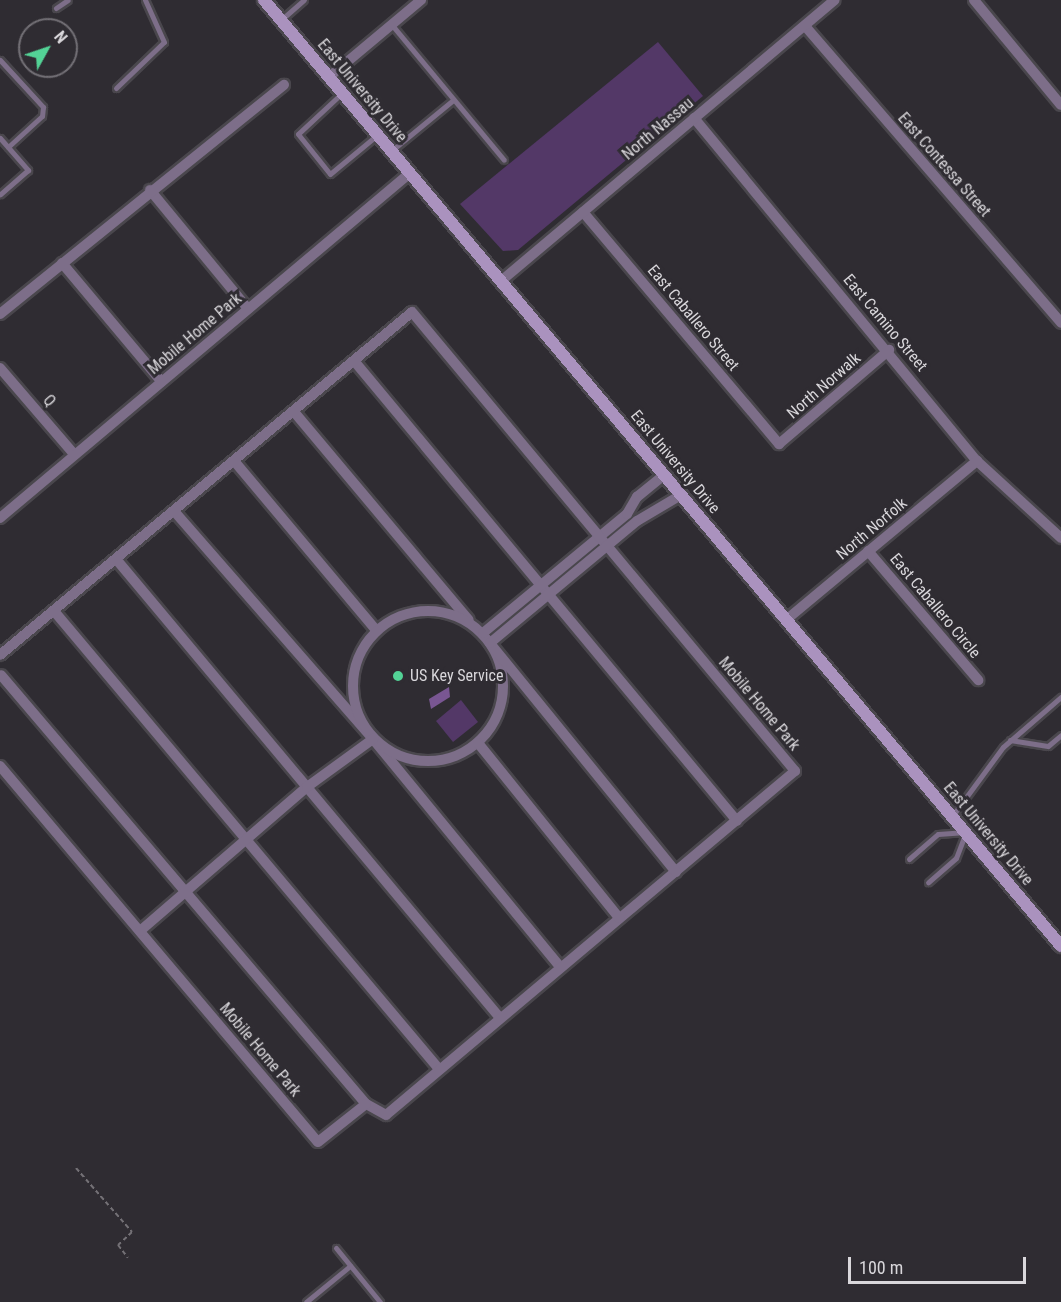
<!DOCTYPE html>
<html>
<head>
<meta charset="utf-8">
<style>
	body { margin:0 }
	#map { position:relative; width:1061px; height:1302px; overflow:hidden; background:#2f2c32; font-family:"Roboto Condensed",sans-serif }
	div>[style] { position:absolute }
	.green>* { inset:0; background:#533867 }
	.water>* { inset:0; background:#795692 }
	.path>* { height:2px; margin-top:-1px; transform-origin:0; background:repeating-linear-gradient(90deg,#747176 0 4.5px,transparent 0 7.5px) }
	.roads { filter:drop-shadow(2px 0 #4a474d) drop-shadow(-2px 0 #4a474d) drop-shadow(0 2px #4a474d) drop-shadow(0 -2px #4a474d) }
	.lane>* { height:5px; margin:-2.5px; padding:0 2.5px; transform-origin:2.5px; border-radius:2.5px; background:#7d6e89 }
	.street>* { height:10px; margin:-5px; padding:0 5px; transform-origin:5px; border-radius:5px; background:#7d6e89 }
	.street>.ring { margin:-5px; padding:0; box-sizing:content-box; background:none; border:10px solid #7d6e89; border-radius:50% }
	.secondary>* { height:12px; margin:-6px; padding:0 6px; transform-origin:6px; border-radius:6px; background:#aa92be }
	.dots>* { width:16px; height:16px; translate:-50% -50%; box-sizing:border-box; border:3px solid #2f2c32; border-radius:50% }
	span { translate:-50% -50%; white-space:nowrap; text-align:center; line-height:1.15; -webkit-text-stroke:6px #2f2c32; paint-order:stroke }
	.street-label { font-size:16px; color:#d9d7db }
	.poi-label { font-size:16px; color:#d9d7db }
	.left { translate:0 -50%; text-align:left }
	.north { position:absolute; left:18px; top:18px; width:60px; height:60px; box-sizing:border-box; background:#2f2c32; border:2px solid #737076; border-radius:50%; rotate:50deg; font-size:16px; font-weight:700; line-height:24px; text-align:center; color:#d9d7db }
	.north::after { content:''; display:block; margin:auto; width:21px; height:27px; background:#53d396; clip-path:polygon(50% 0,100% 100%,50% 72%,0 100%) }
	.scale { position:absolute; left:848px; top:1257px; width:178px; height:27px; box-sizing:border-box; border:3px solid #d9d7db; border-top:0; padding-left:8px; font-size:18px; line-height:21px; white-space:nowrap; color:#d9d7db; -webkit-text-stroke:4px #2f2c32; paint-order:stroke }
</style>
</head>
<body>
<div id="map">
	<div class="green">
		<div style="clip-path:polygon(658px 42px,703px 96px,518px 250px,503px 251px,460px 204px)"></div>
		<div style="clip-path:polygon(461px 700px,478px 722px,453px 742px,436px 721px)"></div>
	</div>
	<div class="water">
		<div style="clip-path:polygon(449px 687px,450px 697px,431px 709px,429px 699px)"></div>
	</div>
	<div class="path">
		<div style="left:76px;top:1168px;width:85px;rotate:48.8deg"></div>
		<div style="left:132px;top:1232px;width:19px;rotate:137deg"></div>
		<div style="left:118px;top:1245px;width:16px;rotate:52deg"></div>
	</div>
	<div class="roads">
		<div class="lane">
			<div style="left:56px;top:8px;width:14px;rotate:-34deg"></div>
			<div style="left:282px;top:19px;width:29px;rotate:-41deg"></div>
			<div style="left:392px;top:25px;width:175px;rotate:50.3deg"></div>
			<div style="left:0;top:60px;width:64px;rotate:47.5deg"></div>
			<div style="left:43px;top:107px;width:9px;rotate:96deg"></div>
			<div style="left:42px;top:116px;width:46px;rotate:137.6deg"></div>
			<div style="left:116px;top:88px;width:66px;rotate:-43.8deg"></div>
			<div style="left:164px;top:42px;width:46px;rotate:-114.3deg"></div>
			<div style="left:342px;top:93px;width:60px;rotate:137deg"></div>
			<div style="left:298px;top:134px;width:51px;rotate:51.3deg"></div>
			<div style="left:330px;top:174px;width:60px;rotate:-39.6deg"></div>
			<div style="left:0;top:138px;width:43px;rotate:48.8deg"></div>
			<div style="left:28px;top:170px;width:37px;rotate:139deg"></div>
			<div style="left:391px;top:151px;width:80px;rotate:-39.4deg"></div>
			<div style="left:1010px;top:740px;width:38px;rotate:9deg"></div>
			<div style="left:1048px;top:746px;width:17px;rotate:-40deg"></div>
			<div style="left:953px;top:815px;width:84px;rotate:-53.7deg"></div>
			<div style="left:1003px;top:747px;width:77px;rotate:-40.8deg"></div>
			<div style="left:909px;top:859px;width:38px;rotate:-41deg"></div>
			<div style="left:938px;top:834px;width:28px;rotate:-4deg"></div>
			<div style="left:966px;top:832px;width:28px;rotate:111deg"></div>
			<div style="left:956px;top:858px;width:37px;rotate:139deg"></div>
			<div style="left:336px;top:1248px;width:70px;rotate:50.8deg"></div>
			<div style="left:306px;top:1302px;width:57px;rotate:-39.3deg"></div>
		</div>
		<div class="street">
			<div style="left:974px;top:0;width:136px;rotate:50.4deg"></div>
			<div style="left:805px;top:26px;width:392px;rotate:49.2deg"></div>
			<div style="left:329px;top:77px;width:120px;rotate:-39.9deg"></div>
			<div style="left:694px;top:118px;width:445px;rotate:50.5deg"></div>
			<div style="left:977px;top:461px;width:114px;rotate:42.5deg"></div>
			<div style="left:150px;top:190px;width:154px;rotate:50.5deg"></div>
			<div style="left:583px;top:212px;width:304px;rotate:49.8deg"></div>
			<div style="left:779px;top:444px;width:145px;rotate:-40.5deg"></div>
			<div style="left:62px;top:263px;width:155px;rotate:50deg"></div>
			<div style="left:501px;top:281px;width:436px;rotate:-40.1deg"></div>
			<div style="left:0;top:314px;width:365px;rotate:-38.9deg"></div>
			<div style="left:355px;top:362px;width:597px;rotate:50.23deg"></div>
			<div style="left:0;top:368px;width:113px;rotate:49.3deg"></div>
			<div style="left:295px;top:413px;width:270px;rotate:50deg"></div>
			<div style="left:235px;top:462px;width:219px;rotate:50deg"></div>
			<div style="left:174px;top:511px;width:303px;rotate:48.9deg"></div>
			<div style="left:373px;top:739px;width:295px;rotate:50.6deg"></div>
			<div style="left:0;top:518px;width:536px;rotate:-40.08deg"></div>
			<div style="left:868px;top:551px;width:170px;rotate:49.5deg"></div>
			<div style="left:116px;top:559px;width:598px;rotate:50.08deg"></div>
			<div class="ring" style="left:353px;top:611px;width:140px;height:140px"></div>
			<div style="left:54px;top:611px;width:598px;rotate:49.95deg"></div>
			<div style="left:786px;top:620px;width:249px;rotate:-39.8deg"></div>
			<div style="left:483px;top:633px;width:187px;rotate:-39.6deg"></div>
			<div style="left:627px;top:514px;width:20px;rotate:-60deg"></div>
			<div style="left:637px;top:497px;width:35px;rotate:-39deg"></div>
			<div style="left:0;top:655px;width:536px;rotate:-39.78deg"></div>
			<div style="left:412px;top:312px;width:598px;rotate:50.16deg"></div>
			<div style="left:795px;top:771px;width:534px;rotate:139.93deg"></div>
			<div style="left:386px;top:1115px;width:23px;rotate:-151deg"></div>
			<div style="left:366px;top:1104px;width:563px;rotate:-130.39deg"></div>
			<div style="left:478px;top:743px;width:225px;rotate:51.1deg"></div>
			<div style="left:0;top:766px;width:492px;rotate:49.8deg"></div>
			<div style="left:318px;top:1142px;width:61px;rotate:-38.4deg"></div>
			<div style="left:676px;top:872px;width:295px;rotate:-129.1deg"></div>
			<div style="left:490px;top:643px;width:191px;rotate:-39.7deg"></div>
			<div style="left:637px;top:521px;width:51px;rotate:-30.6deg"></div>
			<div style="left:140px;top:931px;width:221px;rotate:-40.8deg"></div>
			<div style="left:307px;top:787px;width:82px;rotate:-36deg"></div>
		</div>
		<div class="secondary">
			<div style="left:264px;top:0;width:1237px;rotate:49.89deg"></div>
		</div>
	</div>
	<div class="dots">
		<div style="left:398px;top:676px;background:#53d396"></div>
	</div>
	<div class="street-label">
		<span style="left:362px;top:91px;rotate:50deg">East University Drive</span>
		<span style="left:658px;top:129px;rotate:-40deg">North Nassau</span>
		<span style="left:944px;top:165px;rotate:49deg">East Contessa Street</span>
		<span style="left:693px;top:318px;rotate:50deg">East Caballero Street</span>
		<span style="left:885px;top:323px;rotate:50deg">East Camino Street</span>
		<span style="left:195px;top:334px;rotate:-40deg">Mobile Home Park</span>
		<span style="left:824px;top:386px;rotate:-41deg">North Norwalk</span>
		<span style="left:49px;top:401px;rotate:49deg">Q</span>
		<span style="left:675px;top:462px;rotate:50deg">East University Drive</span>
		<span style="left:872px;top:529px;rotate:-40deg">North Norfolk</span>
		<span style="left:935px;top:606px;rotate:50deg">East Caballero Circle</span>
		<span style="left:759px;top:704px;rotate:50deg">Mobile Home Park</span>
		<span style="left:988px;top:834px;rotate:50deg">East University Drive</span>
		<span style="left:260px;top:1050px;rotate:50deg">Mobile Home Park</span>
	</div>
	<div class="poi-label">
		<span class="left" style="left:410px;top:676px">US Key Service</span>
	</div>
	<div class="north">N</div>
	<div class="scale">100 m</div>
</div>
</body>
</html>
